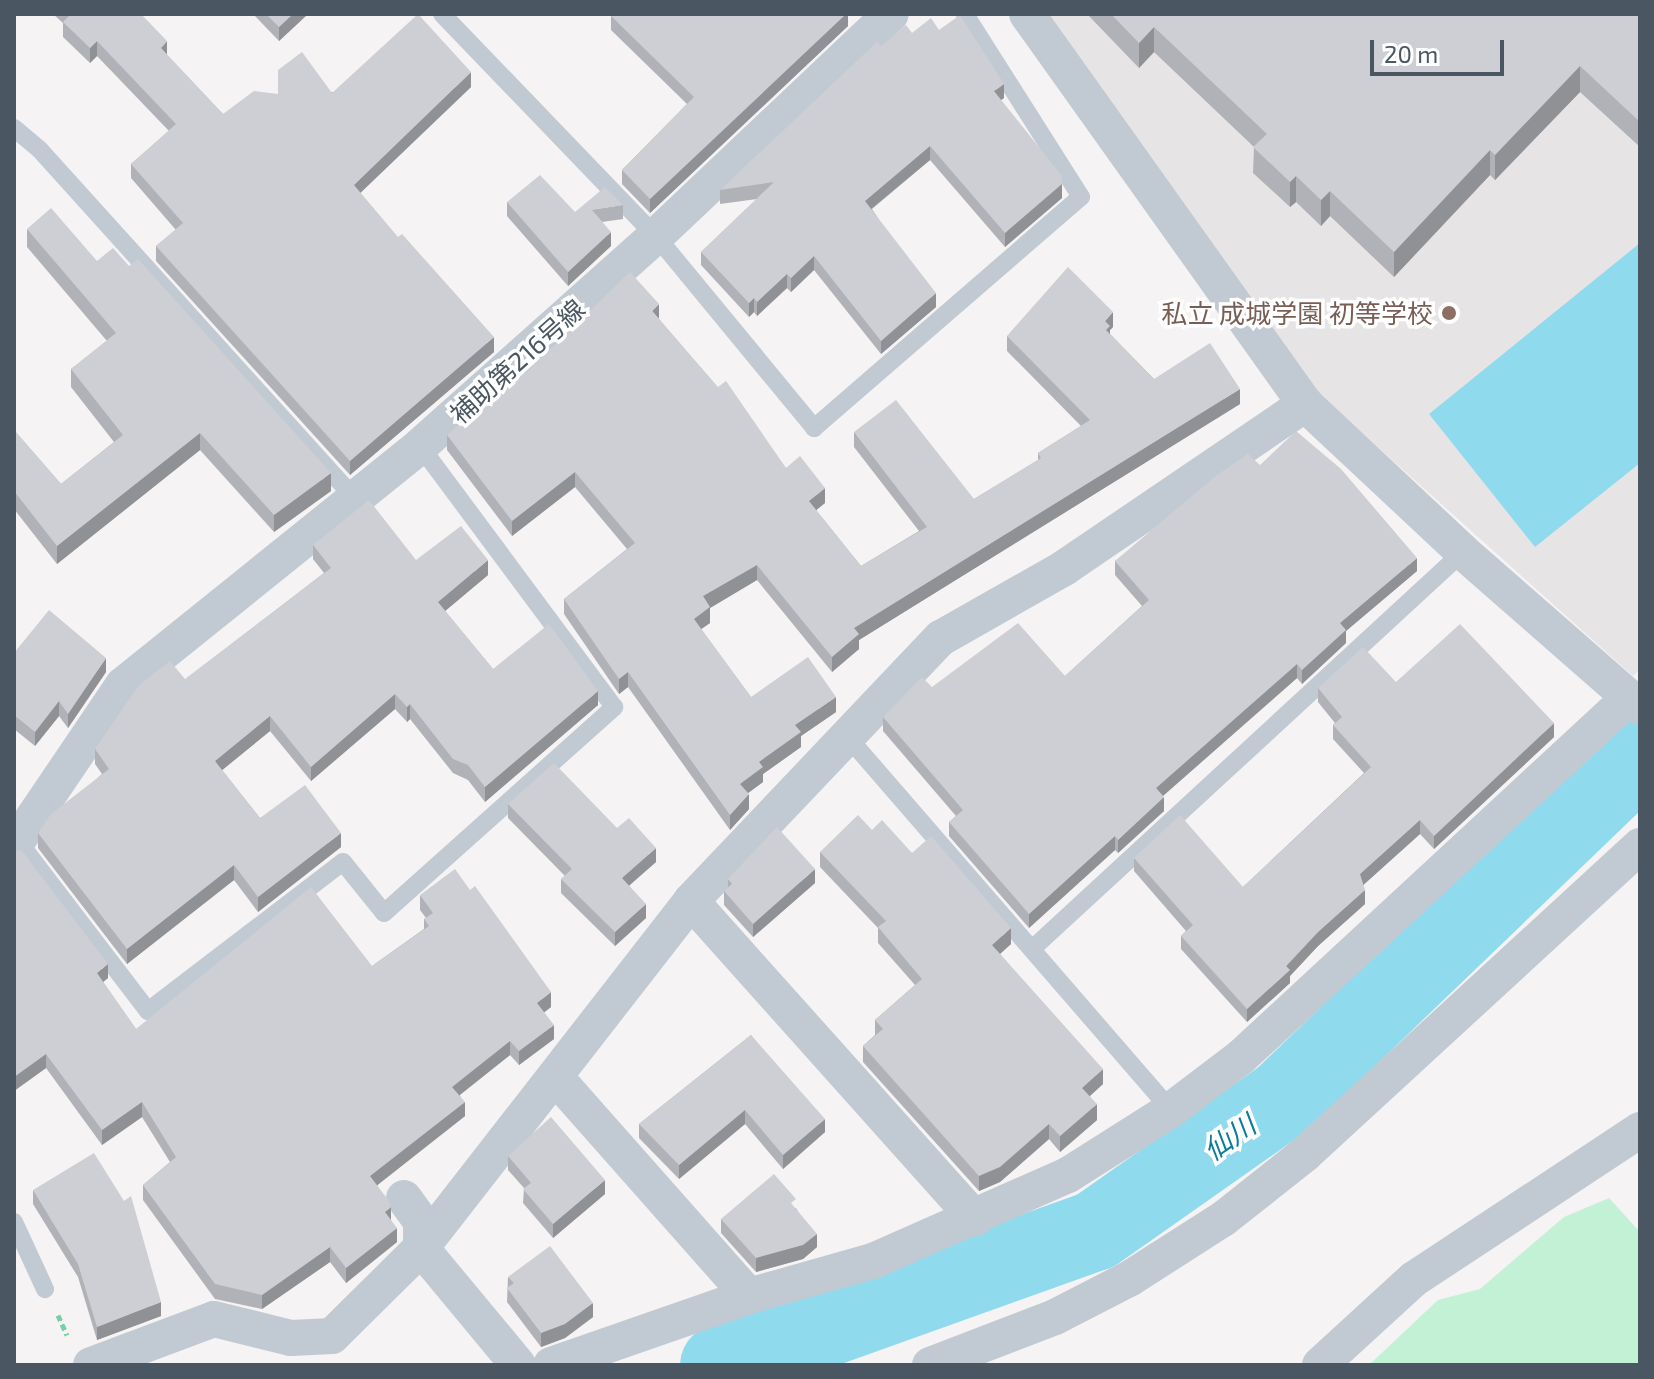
<!DOCTYPE html>
<html>
<head>
<meta charset="utf-8">
<style>
	body { margin:0 }
	#map { position:relative; width:1654px; height:1379px; overflow:hidden; background:#f5f3f3; font-family:"Exo 2","Noto Sans JP",sans-serif }
	div>[style] { position:absolute }
	.education>* { inset:0; background:#e6e4e5 }
	.green>* { inset:0; background:#c3f1d5 }
	.water>* { inset:0; background:#90daee }
	.river>* { height:80px; margin:-40px; padding:0 40px; transform-origin:40px; border-radius:40px; background:#90daee }
	.path>* { height:5px; margin-top:-2.5px; transform-origin:0; background:repeating-linear-gradient(90deg,#7ad0a6 0 6px,transparent 0 10px) }
	.service>* { height:18px; margin:-9px; padding:0 9px; transform-origin:9px; border-radius:9px; background:#c1cad2 }
	.minor>* { height:36px; margin:-18px; padding:0 18px; transform-origin:18px; border-radius:18px; background:#c1cad2 }
	.wall>* { inset:0; background:#b0b2b7 }
	.shaded-wall>* { inset:0; background:#909195 }
	.building>* { inset:0; background:#cdcfd5 }
	.dots>* { width:22px; height:22px; translate:-50% -50%; box-sizing:border-box; border:4px solid #fff; border-radius:50% }
	span { translate:-50% -50%; white-space:nowrap; text-align:center; line-height:1.15; -webkit-text-stroke:7px #fff; paint-order:stroke }
	.education-label { font-size:26px; color:#785e54 }
	.right { translate:-100% -50%; text-align:right }
	.street-label { font-size:26px; color:#4a5661 }
	.water-label { font-size:28px; color:#0c7c9b; font-style:italic }
	.frame { position:absolute; inset:0; border:16px solid #4a5661; pointer-events:none }
	.scale { position:absolute; left:1370px; top:40px; width:134px; height:36px; box-sizing:border-box; border:4px solid #4a5661; border-top:0; padding-left:10px; font-size:24px; line-height:28px; white-space:nowrap; color:#4a5661; -webkit-text-stroke:6px #fff; paint-order:stroke }
</style>
</head>
<body>
<div id="map">
	<div class="education">
		<div style="clip-path:polygon(1047px 14px,1640px 14px,1640px 670px,1633px 676px,1312px 388px)"></div>
	</div>
	<div class="green">
		<div style="clip-path:polygon(1609px 1198px,1640px 1232px,1640px 1365px,1369px 1365px,1438px 1300px,1480px 1289px,1564px 1217px)"></div>
	</div>
	<div class="water">
		<div style="clip-path:polygon(1640px 243px,1640px 463px,1535px 547px,1429px 414px)"></div>
	</div>
	<div class="river">
		<div style="left:720px;top:1365px;width:398px;rotate:-19.7deg"></div>
		<div style="left:1095px;top:1231px;width:231px;rotate:-35.1deg"></div>
		<div style="left:1284px;top:1098px;width:494px;rotate:-43.9deg"></div>
	</div>
	<div class="path">
		<div style="left:58px;top:1315px;width:22px;rotate:66deg"></div>
	</div>
	<div class="service">
		<div style="left:442px;top:14px;width:308px;rotate:46.1deg"></div>
		<div style="left:656px;top:236px;width:249px;rotate:50.5deg"></div>
		<div style="left:814px;top:428px;width:353px;rotate:-40.9deg"></div>
		<div style="left:1081px;top:197px;width:217px;rotate:-122.4deg"></div>
		<div style="left:14px;top:128px;width:34px;rotate:40deg"></div>
		<div style="left:40px;top:150px;width:470px;rotate:47.9deg"></div>
		<div style="left:846px;top:735px;width:496px;rotate:49.1deg"></div>
		<div style="left:18px;top:841px;width:214px;rotate:52.6deg"></div>
		<div style="left:148px;top:1011px;width:245px;rotate:-37.4deg"></div>
		<div style="left:343px;top:862px;width:65px;rotate:51.2deg"></div>
		<div style="left:384px;top:913px;width:309px;rotate:-41.8deg"></div>
		<div style="left:614px;top:707px;width:325px;rotate:-126.6deg"></div>
		<div style="left:1032px;top:949px;width:586px;rotate:-42.65deg"></div>
		<div style="left:14px;top:1222px;width:74px;rotate:65.2deg"></div>
	</div>
	<div class="minor">
		<div style="left:1027px;top:14px;width:479px;rotate:54.5deg"></div>
		<div style="left:1305px;top:404px;width:216px;rotate:43.1deg"></div>
		<div style="left:1463px;top:552px;width:235px;rotate:41.2deg"></div>
		<div style="left:14px;top:846px;width:194px;rotate:-55.9deg"></div>
		<div style="left:123px;top:685px;width:381px;rotate:-38.8deg"></div>
		<div style="left:420px;top:446px;width:316px;rotate:-41.7deg"></div>
		<div style="left:656px;top:236px;width:323px;rotate:-43.4deg"></div>
		<div style="left:691px;top:901px;width:426px;rotate:48.2deg"></div>
		<div style="left:557px;top:1079px;width:290px;rotate:48.5deg"></div>
		<div style="left:404px;top:1198px;width:29px;rotate:54deg"></div>
		<div style="left:421px;top:1221px;width:27px;rotate:90deg"></div>
		<div style="left:421px;top:1248px;width:152px;rotate:50.3deg"></div>
		<div style="left:91px;top:1365px;width:131px;rotate:-20.5deg"></div>
		<div style="left:214px;top:1319px;width:79px;rotate:13.9deg"></div>
		<div style="left:291px;top:1338px;width:41px;rotate:-2.8deg"></div>
		<div style="left:332px;top:1336px;width:125px;rotate:-44.7deg"></div>
		<div style="left:421px;top:1248px;width:440px;rotate:-52.1deg"></div>
		<div style="left:691px;top:901px;width:363px;rotate:-46.5deg"></div>
		<div style="left:941px;top:638px;width:142px;rotate:-29.6deg"></div>
		<div style="left:1064px;top:568px;width:292px;rotate:-34.2deg"></div>
		<div style="left:551px;top:1365px;width:210px;rotate:-19.2deg"></div>
		<div style="left:749px;top:1296px;width:129px;rotate:-15.8deg"></div>
		<div style="left:873px;top:1261px;width:213px;rotate:-23.8deg"></div>
		<div style="left:1068px;top:1175px;width:122px;rotate:-32.3deg"></div>
		<div style="left:1171px;top:1110px;width:88px;rotate:-37.1deg"></div>
		<div style="left:1241px;top:1057px;width:529px;rotate:-42.78deg"></div>
		<div style="left:930px;top:1365px;width:134px;rotate:-21deg"></div>
		<div style="left:1055px;top:1317px;width:83px;rotate:-27.2deg"></div>
		<div style="left:1129px;top:1279px;width:112px;rotate:-32.6deg"></div>
		<div style="left:1223px;top:1219px;width:105px;rotate:-38.4deg"></div>
		<div style="left:1305px;top:1154px;width:455px;rotate:-42.6deg"></div>
		<div style="left:1320px;top:1365px;width:127px;rotate:-42.5deg"></div>
		<div style="left:1414px;top:1279px;width:271px;rotate:-33.4deg"></div>
	</div>
	<div class="wall">
		<div style="clip-path:polygon(53px 14px,141px 14px,167px 55px,223px 114px,278px 94px,471px 87px,360px 193px,494px 352px,350px 475px,156px 261px,156px 246px,176px 230px,131px 178px,131px 164px,169px 131px,97px 56px,90px 63px,63px 37px,63px 23px)"></div>
		<div style="clip-path:polygon(253px 14px,308px 14px,279px 41px)"></div>
		<div style="clip-path:polygon(848px 14px,848px 26px,650px 213px,622px 184px,622px 170px,687px 104px,611px 30px,611px 16px)"></div>
		<div style="clip-path:polygon(1087px 14px,1640px 14px,1640px 147px,1580px 92px,1495px 180px,1490px 175px,1394px 277px,1330px 216px,1321px 226px,1296px 202px,1290px 207px,1253px 173px,1254px 147px,1154px 52px,1139px 68px)"></div>
		<div style="clip-path:polygon(939px 30px,1004px 98px,1001px 100px,1062px 198px,1005px 247px,930px 160px,872px 209px,936px 307px,881px 354px,814px 270px,791px 292px,787px 288px,757px 316px,754px 312px,749px 317px,701px 265px,701px 252px,757px 199px,720px 204px,720px 190px,881px 46px,912px 33px)"></div>
		<div style="clip-path:polygon(507px 202px,575px 212px,623px 205px,623px 219px,602px 222px,611px 246px,568px 286px,507px 216px)"></div>
		<div style="clip-path:polygon(27px 229px,97px 261px,129px 266px,331px 491px,274px 532px,200px 450px,57px 564px,14px 509px,14px 430px,61px 484px,114px 442px,71px 387px,71px 369px,107px 341px,27px 247px)"></div>
		<div style="clip-path:polygon(659px 319px,786px 468px,825px 503px,816px 510px,861px 566px,919px 531px,854px 447px,854px 432px,974px 499px,1038px 460px,1038px 453px,1081px 426px,1007px 351px,1007px 336px,1113px 327px,1110px 330px,1110px 334px,1154px 379px,1240px 404px,859px 640px,859px 649px,832px 672px,757px 580px,710px 608px,710px 623px,701px 629px,751px 697px,836px 712px,801px 736px,801px 747px,763px 774px,763px 782px,748px 793px,749px 809px,730px 830px,628px 687px,619px 694px,564px 614px,564px 599px,627px 549px,575px 487px,512px 536px,447px 450px,447px 435px,525px 374px)"></div>
		<div style="clip-path:polygon(1260px 465px,1417px 571px,1346px 631px,1346px 643px,1302px 684px,1297px 678px,1163px 796px,1164px 811px,1118px 853px,1115px 850px,1029px 928px,949px 836px,949px 822px,956px 816px,883px 731px,883px 717px,932px 687px,1065px 676px,1142px 606px,1115px 575px,1115px 561px)"></div>
		<div style="clip-path:polygon(313px 545px,416px 560px,488px 575px,445px 611px,493px 669px,598px 705px,485px 802px,468px 780px,453px 773px,410px 719px,407px 722px,395px 709px,311px 781px,270px 731px,222px 770px,260px 818px,341px 847px,258px 912px,234px 880px,127px 964px,38px 848px,38px 833px,102px 774px,95px 764px,95px 749px,324px 573px,313px 559px)"></div>
		<div style="clip-path:polygon(14px 653px,106px 672px,68px 728px,59px 716px,35px 746px,14px 729px)"></div>
		<div style="clip-path:polygon(1396px 682px,1554px 737px,1434px 849px,1420px 834px,1363px 885px,1365px 904px,1318px 946px,1290px 976px,1290px 983px,1247px 1022px,1181px 949px,1181px 936px,1186px 931px,1134px 871px,1134px 858px,1243px 887px,1364px 773px,1333px 739px,1333px 725px,1335px 723px,1318px 702px,1318px 688px)"></div>
		<div style="clip-path:polygon(508px 804px,617px 828px,656px 862px,629px 885px,646px 918px,615px 946px,561px 893px,561px 879px,565px 876px,508px 818px)"></div>
		<div style="clip-path:polygon(872px 830px,912px 853px,1011px 944px,1000px 954px,1103px 1084px,1090px 1096px,1097px 1120px,1060px 1152px,1049px 1139px,1000px 1182px,979px 1191px,863px 1062px,863px 1046px,875px 1035px,875px 1020px,915px 985px,878px 943px,878px 928px,820px 867px,820px 852px)"></div>
		<div style="clip-path:polygon(14px 850px,108px 978px,103px 982px,136px 1029px,372px 966px,424px 929px,424px 919px,426px 918px,420px 910px,420px 895px,551px 1007px,544px 1012px,554px 1039px,519px 1065px,510px 1055px,460px 1095px,465px 1116px,377px 1185px,391px 1220px,397px 1242px,346px 1283px,330px 1262px,262px 1309px,215px 1299px,143px 1200px,143px 1185px,170px 1162px,142px 1117px,102px 1145px,46px 1068px,14px 1091px)"></div>
		<div style="clip-path:polygon(728px 879px,815px 883px,753px 937px,724px 905px,724px 891px,728px 888px)"></div>
		<div style="clip-path:polygon(751px 1035px,825px 1132px,783px 1169px,745px 1124px,679px 1179px,639px 1138px,639px 1124px)"></div>
		<div style="clip-path:polygon(508px 1156px,605px 1194px,553px 1238px,523px 1203px,524px 1188px,508px 1170px)"></div>
		<div style="clip-path:polygon(33px 1190px,161px 1316px,97px 1340px,78px 1277px,33px 1204px)"></div>
		<div style="clip-path:polygon(796px 1208px,817px 1247px,803px 1259px,756px 1272px,721px 1233px,721px 1219px)"></div>
		<div style="clip-path:polygon(508px 1277px,593px 1317px,565px 1338px,541px 1347px,507px 1302px)"></div>
	</div>
	<div class="shaded-wall">
		<div style="clip-path:polygon(293px 14px,308px 14px,279px 41px,279px 27px)"></div>
		<div style="clip-path:polygon(846px 14px,848px 14px,848px 26px,650px 213px,650px 199px)"></div>
		<div style="clip-path:polygon(1154px 27px,1154px 52px,1139px 68px,1139px 43px)"></div>
		<div style="clip-path:polygon(97px 41px,97px 56px,90px 63px,90px 48px)"></div>
		<div style="clip-path:polygon(167px 41px,167px 55px,161px 48px)"></div>
		<div style="clip-path:polygon(1580px 66px,1580px 92px,1495px 180px,1495px 155px)"></div>
		<div style="clip-path:polygon(471px 72px,471px 87px,354px 199px,354px 185px)"></div>
		<div style="clip-path:polygon(1004px 84px,1004px 98px,994px 105px,994px 91px)"></div>
		<div style="clip-path:polygon(930px 146px,930px 160px,865px 214px,865px 201px)"></div>
		<div style="clip-path:polygon(1490px 150px,1490px 175px,1394px 277px,1394px 252px)"></div>
		<div style="clip-path:polygon(1062px 176px,1062px 198px,1005px 247px,1005px 233px)"></div>
		<div style="clip-path:polygon(1296px 176px,1296px 202px,1290px 207px,1290px 182px)"></div>
		<div style="clip-path:polygon(1330px 191px,1330px 216px,1321px 226px,1321px 200px)"></div>
		<div style="clip-path:polygon(611px 232px,611px 246px,568px 286px,568px 272px)"></div>
		<div style="clip-path:polygon(814px 256px,814px 270px,791px 292px,791px 278px)"></div>
		<div style="clip-path:polygon(787px 274px,787px 288px,757px 316px,757px 302px)"></div>
		<div style="clip-path:polygon(936px 293px,936px 307px,881px 354px,881px 341px)"></div>
		<div style="clip-path:polygon(754px 298px,754px 312px,749px 317px,749px 303px)"></div>
		<div style="clip-path:polygon(659px 304px,659px 319px,652px 311px)"></div>
		<div style="clip-path:polygon(1113px 312px,1113px 327px,1110px 330px,1110px 341px,1106px 345px,1105px 321px)"></div>
		<div style="clip-path:polygon(494px 337px,494px 352px,350px 475px,350px 461px)"></div>
		<div style="clip-path:polygon(1240px 389px,1240px 404px,859px 640px,859px 649px,832px 672px,832px 657px,854px 628px)"></div>
		<div style="clip-path:polygon(200px 433px,200px 450px,57px 564px,57px 546px)"></div>
		<div style="clip-path:polygon(575px 472px,575px 487px,512px 536px,512px 521px)"></div>
		<div style="clip-path:polygon(331px 473px,331px 491px,274px 532px,274px 515px)"></div>
		<div style="clip-path:polygon(825px 488px,825px 503px,809px 516px,809px 501px)"></div>
		<div style="clip-path:polygon(1417px 558px,1417px 571px,1346px 631px,1346px 643px,1302px 684px,1302px 670px,1340px 623px)"></div>
		<div style="clip-path:polygon(488px 560px,488px 575px,438px 617px,438px 602px)"></div>
		<div style="clip-path:polygon(757px 565px,757px 580px,710px 608px,710px 623px,694px 634px,694px 619px,703px 596px)"></div>
		<div style="clip-path:polygon(106px 658px,106px 672px,68px 728px,68px 714px)"></div>
		<div style="clip-path:polygon(1297px 664px,1297px 678px,1156px 802px,1156px 788px)"></div>
		<div style="clip-path:polygon(628px 672px,628px 687px,619px 694px,619px 679px)"></div>
		<div style="clip-path:polygon(598px 691px,598px 705px,485px 802px,485px 787px)"></div>
		<div style="clip-path:polygon(395px 694px,395px 709px,311px 781px,311px 767px)"></div>
		<div style="clip-path:polygon(836px 697px,836px 712px,801px 736px,801px 747px,763px 774px,763px 782px,740px 799px,740px 784px,759px 762px,795px 725px)"></div>
		<div style="clip-path:polygon(59px 701px,59px 716px,35px 746px,35px 732px)"></div>
		<div style="clip-path:polygon(410px 704px,410px 719px,407px 722px,407px 707px)"></div>
		<div style="clip-path:polygon(270px 716px,270px 731px,215px 776px,215px 761px)"></div>
		<div style="clip-path:polygon(1554px 723px,1554px 737px,1434px 849px,1434px 836px)"></div>
		<div style="clip-path:polygon(749px 794px,749px 809px,730px 830px,730px 815px)"></div>
		<div style="clip-path:polygon(1164px 797px,1164px 811px,1118px 853px,1118px 840px)"></div>
		<div style="clip-path:polygon(1420px 820px,1420px 834px,1360px 888px,1360px 874px)"></div>
		<div style="clip-path:polygon(341px 833px,341px 847px,258px 912px,258px 897px)"></div>
		<div style="clip-path:polygon(1115px 836px,1115px 850px,1029px 928px,1029px 914px)"></div>
		<div style="clip-path:polygon(656px 848px,656px 862px,622px 892px,622px 878px)"></div>
		<div style="clip-path:polygon(234px 865px,234px 880px,127px 964px,127px 949px)"></div>
		<div style="clip-path:polygon(815px 869px,815px 883px,753px 937px,753px 924px)"></div>
		<div style="clip-path:polygon(1365px 890px,1365px 904px,1318px 946px,1290px 976px,1290px 983px,1247px 1022px,1247px 1009px,1318px 932px)"></div>
		<div style="clip-path:polygon(646px 904px,646px 918px,615px 946px,615px 932px)"></div>
		<div style="clip-path:polygon(1011px 928px,1011px 944px,992px 961px,992px 945px)"></div>
		<div style="clip-path:polygon(108px 964px,108px 978px,97px 987px,97px 973px)"></div>
		<div style="clip-path:polygon(551px 992px,551px 1007px,537px 1018px,537px 1003px)"></div>
		<div style="clip-path:polygon(554px 1025px,554px 1039px,519px 1065px,519px 1051px)"></div>
		<div style="clip-path:polygon(510px 1041px,510px 1055px,452px 1101px,452px 1087px)"></div>
		<div style="clip-path:polygon(46px 1054px,46px 1068px,14px 1091px,14px 1077px)"></div>
		<div style="clip-path:polygon(1103px 1069px,1103px 1084px,1082px 1103px,1082px 1088px)"></div>
		<div style="clip-path:polygon(142px 1102px,142px 1117px,102px 1145px,102px 1130px)"></div>
		<div style="clip-path:polygon(465px 1102px,465px 1116px,370px 1191px,370px 1176px)"></div>
		<div style="clip-path:polygon(1097px 1104px,1097px 1120px,1060px 1152px,1060px 1136px)"></div>
		<div style="clip-path:polygon(745px 1110px,745px 1124px,679px 1179px,679px 1165px)"></div>
		<div style="clip-path:polygon(825px 1119px,825px 1132px,783px 1169px,783px 1155px)"></div>
		<div style="clip-path:polygon(1049px 1124px,1049px 1139px,1000px 1182px,979px 1191px,979px 1176px)"></div>
		<div style="clip-path:polygon(605px 1180px,605px 1194px,553px 1238px,553px 1224px)"></div>
		<div style="clip-path:polygon(391px 1207px,391px 1222px,385px 1212px)"></div>
		<div style="clip-path:polygon(397px 1228px,397px 1242px,346px 1283px,346px 1268px)"></div>
		<div style="clip-path:polygon(817px 1234px,817px 1247px,803px 1259px,756px 1272px,756px 1258px)"></div>
		<div style="clip-path:polygon(330px 1247px,330px 1262px,262px 1309px,262px 1295px)"></div>
		<div style="clip-path:polygon(161px 1302px,161px 1316px,97px 1340px,97px 1327px)"></div>
		<div style="clip-path:polygon(593px 1303px,593px 1317px,565px 1338px,541px 1347px,541px 1333px)"></div>
	</div>
	<div class="building">
		<div style="clip-path:polygon(69px 14px,141px 14px,167px 41px,161px 48px,223px 114px,254px 91px,278px 94px,278px 70px,302px 52px,332px 93px,418px 14px,471px 72px,354px 185px,398px 237px,402px 234px,494px 337px,350px 461px,156px 246px,183px 223px,131px 164px,176px 124px,97px 41px,90px 48px,63px 22px,70px 15px)"></div>
		<div style="clip-path:polygon(266px 14px,293px 14px,279px 27px)"></div>
		<div style="clip-path:polygon(613px 14px,846px 14px,650px 199px,622px 170px,694px 97px,611px 16px)"></div>
		<div style="clip-path:polygon(1111px 14px,1640px 14px,1640px 122px,1580px 66px,1495px 155px,1490px 150px,1394px 252px,1330px 191px,1321px 200px,1296px 176px,1290px 182px,1253px 147px,1267px 134px,1154px 27px,1139px 43px)"></div>
		<div style="clip-path:polygon(960px 15px,1004px 84px,994px 91px,1062px 176px,1062px 184px,1005px 233px,930px 146px,865px 201px,936px 293px,881px 341px,814px 256px,791px 278px,787px 274px,757px 302px,754px 298px,749px 303px,701px 252px,774px 182px,720px 190px,877px 42px,881px 46px,906px 25px,912px 33px,931px 18px,939px 30px)"></div>
		<div style="clip-path:polygon(540px 175px,575px 212px,605px 187px,623px 205px,592px 210px,611px 232px,568px 272px,507px 202px)"></div>
		<div style="clip-path:polygon(51px 208px,97px 261px,113px 248px,129px 266px,138px 259px,331px 473px,274px 515px,200px 433px,57px 546px,14px 491px,14px 430px,61px 484px,123px 435px,71px 369px,116px 333px,27px 229px)"></div>
		<div style="clip-path:polygon(1068px 267px,1113px 312px,1105px 321px,1110px 326px,1106px 330px,1154px 379px,1210px 343px,1240px 389px,854px 628px,859px 634px,832px 657px,757px 565px,703px 596px,710px 607px,694px 619px,751px 697px,808px 657px,836px 697px,795px 725px,801px 732px,759px 762px,763px 767px,740px 784px,749px 794px,730px 815px,628px 672px,619px 679px,564px 599px,635px 543px,575px 472px,512px 521px,447px 435px,521px 369px,525px 374px,630px 272px,659px 304px,652px 311px,718px 387px,726px 381px,786px 468px,800px 456px,825px 488px,809px 501px,861px 566px,927px 527px,854px 432px,896px 400px,974px 499px,1041px 458px,1038px 453px,1090px 420px,1007px 336px)"></div>
		<div style="clip-path:polygon(1296px 431px,1341px 469px,1417px 558px,1340px 623px,1346px 630px,1302px 670px,1297px 664px,1156px 788px,1164px 797px,1118px 840px,1115px 836px,1029px 914px,949px 822px,963px 810px,883px 717px,922px 677px,932px 687px,1018px 623px,1065px 676px,1149px 600px,1115px 561px,1217px 475px,1248px 454px,1260px 465px)"></div>
		<div style="clip-path:polygon(369px 500px,416px 560px,461px 526px,488px 560px,438px 602px,493px 669px,549px 624px,598px 691px,485px 787px,468px 765px,453px 759px,410px 704px,407px 707px,395px 694px,311px 767px,270px 716px,215px 761px,260px 818px,305px 785px,341px 833px,258px 897px,234px 865px,127px 949px,38px 833px,51px 814px,109px 769px,95px 749px,139px 685px,170px 661px,185px 679px,331px 568px,313px 545px)"></div>
		<div style="clip-path:polygon(49px 610px,106px 658px,68px 714px,59px 701px,35px 732px,14px 715px,14px 653px)"></div>
		<div style="clip-path:polygon(1460px 624px,1554px 723px,1434px 836px,1420px 820px,1360px 874px,1365px 890px,1318px 932px,1286px 966px,1290px 970px,1247px 1009px,1181px 936px,1193px 925px,1134px 858px,1180px 815px,1243px 887px,1371px 767px,1333px 725px,1342px 717px,1318px 688px,1363px 647px,1396px 682px)"></div>
		<div style="clip-path:polygon(554px 763px,617px 828px,629px 818px,656px 848px,622px 878px,646px 904px,615px 932px,561px 879px,572px 869px,508px 804px)"></div>
		<div style="clip-path:polygon(858px 815px,872px 830px,882px 820px,912px 853px,931px 836px,1011px 928px,992px 945px,1103px 1069px,1082px 1088px,1097px 1104px,1060px 1136px,1049px 1124px,1000px 1167px,979px 1176px,863px 1046px,883px 1029px,875px 1020px,922px 979px,878px 927px,886px 921px,820px 852px)"></div>
		<div style="clip-path:polygon(777px 827px,815px 869px,753px 924px,724px 891px,732px 884px,728px 879px)"></div>
		<div style="clip-path:polygon(14px 850px,22px 851px,108px 964px,97px 973px,136px 1029px,311px 887px,372px 966px,429px 926px,424px 919px,433px 913px,420px 895px,455px 869px,470px 890px,475px 886px,551px 992px,537px 1003px,554px 1025px,519px 1051px,510px 1041px,452px 1087px,465px 1102px,370px 1176px,389px 1201px,391px 1207px,385px 1212px,397px 1228px,346px 1268px,330px 1247px,262px 1295px,215px 1284px,143px 1185px,176px 1157px,142px 1102px,102px 1130px,46px 1054px,14px 1077px)"></div>
		<div style="clip-path:polygon(751px 1035px,825px 1119px,783px 1155px,745px 1110px,679px 1165px,639px 1124px)"></div>
		<div style="clip-path:polygon(551px 1117px,605px 1180px,553px 1224px,523px 1189px,531px 1183px,508px 1156px)"></div>
		<div style="clip-path:polygon(94px 1153px,124px 1201px,131px 1196px,161px 1302px,97px 1327px,78px 1264px,33px 1190px)"></div>
		<div style="clip-path:polygon(774px 1174px,796px 1199px,791px 1203px,817px 1234px,803px 1245px,756px 1258px,721px 1219px)"></div>
		<div style="clip-path:polygon(550px 1246px,593px 1303px,565px 1324px,541px 1333px,507px 1288px,514px 1283px,508px 1277px)"></div>
	</div>
	<div class="dots">
		<div style="left:1449px;top:313px;background:#8d6e63"></div>
	</div>
	<div class="education-label">
		<span class="right" style="left:1433px;top:313px">私立 成城学園 初等学校</span>
	</div>
	<div class="street-label">
		<span style="left:517px;top:361px;rotate:-42deg">補助第216号線</span>
	</div>
	<div class="water-label">
		<span style="left:1229px;top:1137px;rotate:-35deg">仙川</span>
	</div>
	<div class="frame"></div>
	<div class="scale">20 m</div>
</div>
</body>
</html>
